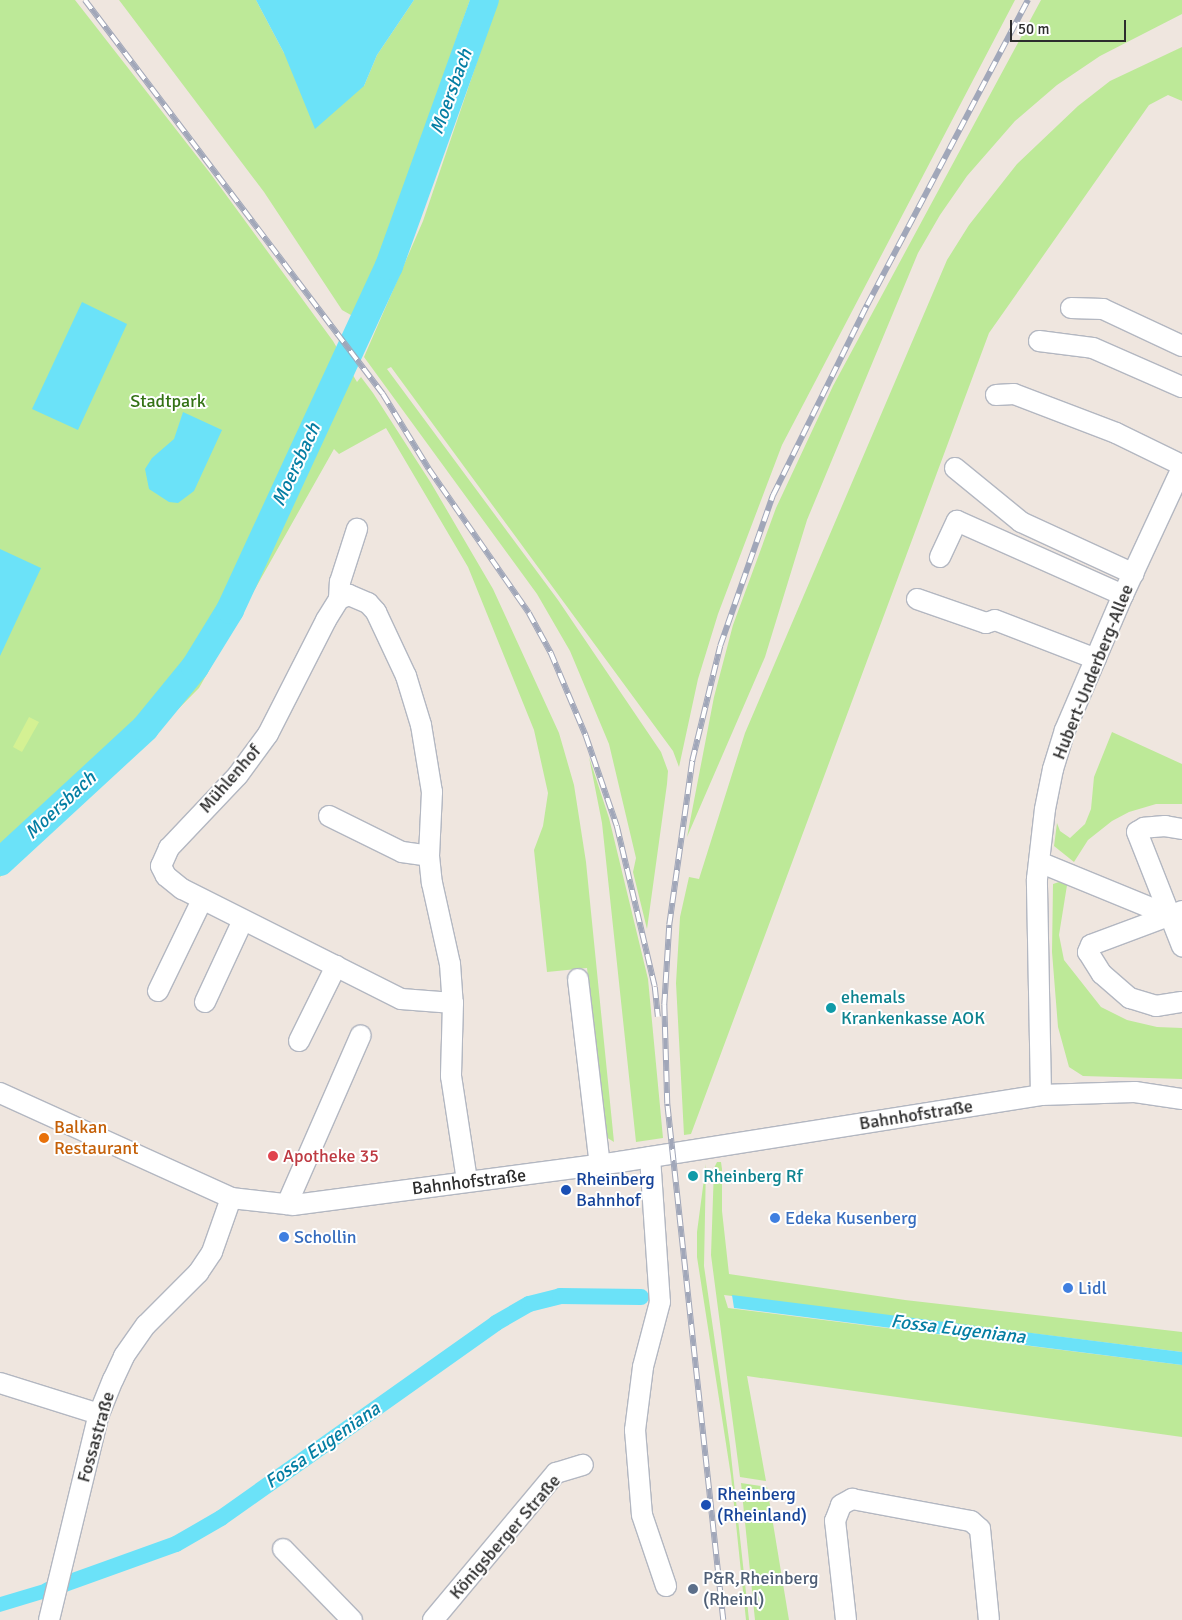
<!DOCTYPE html>
<html>
<head>
<meta charset="utf-8">
<style>
	body { margin:0 }
	#map { position:relative; width:1182px; height:1620px; overflow:hidden; background:#efe6df; font-family:Signika,sans-serif }
	div>[style] { position:absolute }
	.green>* { inset:0; background:#bde998 }
	.pitch>* { inset:0; background:#d4f193 }
	.water>* { inset:0; background:#6be2f8 }
	.canal>* { height:16px; margin:-8px; padding:0 8px; transform-origin:8px; border-radius:8px; background:#6be2f8 }
	.river>* { height:28px; margin:-14px; padding:0 14px; transform-origin:14px; border-radius:14px; background:#6be2f8 }
	.roads { filter:drop-shadow(1px 0 #b3b7c1) drop-shadow(-1px 0 #b3b7c1) drop-shadow(0 1px #b3b7c1) drop-shadow(0 -1px #b3b7c1) }
	.minor>* { height:20px; margin:-10px; padding:0 10px; transform-origin:10px; border-radius:10px; background:#fff }
	.rail>* { height:5.5px; margin-top:-2.75px; transform-origin:0; background:repeating-linear-gradient(90deg,#fff 0 11px,#a1a7b9 0 22px); box-sizing:border-box; border-block:1px solid #a1a7b9 }
	.dots>* { width:14px; height:14px; translate:-50% -50%; box-sizing:border-box; border:2px solid #fff; border-radius:50% }
	span { translate:-50% -50%; white-space:nowrap; text-align:center; line-height:1.15; -webkit-text-stroke:4px #fff; paint-order:stroke }
	.park-label { font-size:18px; color:#337215 }
	.street-label { font-size:18px; color:#2d2d2d }
	.culture-label { font-size:18px; color:#0d838f }
	.left { translate:0 -50%; text-align:left }
	.food-label { font-size:18px; color:#c56008 }
	.health-label { font-size:18px; color:#be3a42 }
	.transit-label { font-size:18px; color:#164399 }
	.shop-label { font-size:18px; color:#366cbe }
	.service-label { font-size:18px; color:#4e5e75 }
	.water-label { font-size:19px; color:#047ea3; font-style:italic }
	.scale { position:absolute; left:1010px; top:20px; width:116px; height:22px; box-sizing:border-box; border:2px solid #2d2d2d; border-top:0; padding-left:6px; font-size:15px; line-height:18px; white-space:nowrap; color:#2d2d2d; -webkit-text-stroke:4px #fff; paint-order:stroke }
</style>
</head>
<body>
<div id="map">
	<div class="green">
		<div style="clip-path:polygon(0 0,75px 0,210px 173px,333px 341px,357px 382px,361px 377px,373px 393px,431px 483px,493px 589px,559px 733px,574px 785px,586px 862px,614px 1142px,606px 1137px,587px 968px,547px 972px,534px 850px,543px 826px,548px 793px,534px 730px,468px 567px,386px 428px,339px 454px,334px 449px,199px 688px,108px 780px,0 877px)"></div>
		<div style="clip-path:polygon(119px 0,256px 0,284px 53px,364px 86px,377px 55px,414px 0,470px 0,358px 319px,342px 310px,264px 192px)"></div>
		<div style="clip-path:polygon(498px 0,1015px 0,782px 445px,718px 614px,698px 679px,679px 767px,673px 751px,391px 367px,387px 369px,558px 600px,661px 752px,668px 771px,667px 784px,647px 929px,633px 872px,636px 858px,609px 744px,570px 651px,537px 594px,364px 357px,423px 221px)"></div>
		<div style="clip-path:polygon(1041px 0,1182px 0,1182px 14px,1100px 56px,1057px 85px,1015px 121px,967px 176px,940px 215px,918px 253px,807px 520px,765px 657px,687px 837px,714px 697px,733px 625px,776px 508px,833px 386px)"></div>
		<div style="clip-path:polygon(1182px 47px,1182px 101px,1168px 95px,1149px 105px,989px 333px,691px 1134px,684px 1135px,676px 983px,680px 917px,689px 877px,699px 879px,745px 733px,947px 260px,969px 225px,1017px 164px,1078px 106px,1110px 81px)"></div>
		<div style="clip-path:polygon(1112px 732px,1182px 764px,1182px 804px,1156px 804px,1129px 812px,1112px 821px,1088px 840px,1074px 862px,1054px 846px,1057px 823px,1060px 831px,1070px 838px,1085px 824px,1091px 809px,1094px 777px)"></div>
		<div style="clip-path:polygon(589px 757px,609px 818px,648px 979px,663px 1138px,636px 1142px,602px 823px)"></div>
		<div style="clip-path:polygon(1068px 879px,1059px 935px,1064px 960px,1101px 1007px,1127px 1020px,1157px 1027px,1182px 1028px,1182px 1079px,1083px 1076px,1069px 1067px,1058px 1027px,1052px 952px,1053px 884px)"></div>
		<div style="clip-path:polygon(717px 1162px,721px 1162px,722px 1169px,722px 1211px,729px 1274px,905px 1300px,1182px 1332px,1182px 1352px,724px 1295px,728px 1308px,1182px 1365px,1182px 1437px,747px 1376px,766px 1481px,740px 1477px,711px 1255px,714px 1168px)"></div>
		<div style="clip-path:polygon(706px 1164px,704px 1266px,730px 1446px,749px 1620px,746px 1620px,731px 1476px,697px 1257px,697px 1232px)"></div>
		<div style="clip-path:polygon(741px 1483px,767px 1487px,789px 1620px,755px 1620px)"></div>
	</div>
	<div class="pitch">
		<div style="clip-path:polygon(29px 717px,39px 722px,22px 752px,13px 747px)"></div>
	</div>
	<div class="water">
		<div style="clip-path:polygon(256px 0,414px 0,377px 55px,364px 86px,315px 129px,284px 53px)"></div>
		<div style="clip-path:polygon(82px 302px,127px 324px,78px 430px,32px 409px)"></div>
		<div style="clip-path:polygon(183px 412px,222px 430px,194px 491px,178px 503px,169px 502px,149px 489px,145px 469px,152px 458px,174px 439px)"></div>
		<div style="clip-path:polygon(0 549px,41px 568px,0 656px)"></div>
		<div style="clip-path:polygon(732px 1295px,1182px 1352px,1182px 1365px,734px 1308px)"></div>
		<div style="clip-path:polygon(47px 1583px,43px 1599px,0 1612px,0 1597px)"></div>
	</div>
	<div class="canal">
		<div style="left:48px;top:1590px;width:136px;rotate:-19.8deg"></div>
		<div style="left:176px;top:1544px;width:52px;rotate:-30deg"></div>
		<div style="left:221px;top:1518px;width:337px;rotate:-35.3deg"></div>
		<div style="left:496px;top:1323px;width:38px;rotate:-30deg"></div>
		<div style="left:529px;top:1304px;width:32px;rotate:-14deg"></div>
		<div style="left:560px;top:1296px;width:81px;rotate:0.7deg"></div>
	</div>
	<div class="river">
		<div style="left:0;top:862px;width:197px;rotate:-42.7deg"></div>
		<div style="left:145px;top:728px;width:79px;rotate:-50.7deg"></div>
		<div style="left:195px;top:667px;width:67px;rotate:-58.4deg"></div>
		<div style="left:230px;top:610px;width:379px;rotate:-65.2deg"></div>
		<div style="left:389px;top:266px;width:283px;rotate:-70.2deg"></div>
	</div>
	<div class="roads">
		<div class="minor">
			<div style="left:1071px;top:308px;width:32px;rotate:2deg"></div>
			<div style="left:1103px;top:309px;width:87px;rotate:25.1deg"></div>
			<div style="left:1039px;top:341px;width:54px;rotate:7.4deg"></div>
			<div style="left:1093px;top:348px;width:97px;rotate:23.7deg"></div>
			<div style="left:996px;top:395px;width:18px;rotate:-3deg"></div>
			<div style="left:1014px;top:394px;width:109px;rotate:20.9deg"></div>
			<div style="left:1116px;top:433px;width:73px;rotate:25.9deg"></div>
			<div style="left:955px;top:468px;width:85px;rotate:39.3deg"></div>
			<div style="left:1021px;top:522px;width:124px;rotate:24.7deg"></div>
			<div style="left:940px;top:557px;width:40px;rotate:-65deg"></div>
			<div style="left:957px;top:521px;width:182px;rotate:24deg"></div>
			<div style="left:339px;top:599px;width:17px;rotate:-87deg"></div>
			<div style="left:340px;top:582px;width:56px;rotate:-72.2deg"></div>
			<div style="left:917px;top:599px;width:73px;rotate:19.2deg"></div>
			<div style="left:986px;top:623px;width:9px;rotate:-18deg"></div>
			<div style="left:995px;top:620px;width:108px;rotate:21.1deg"></div>
			<div style="left:329px;top:816px;width:81px;rotate:26.3deg"></div>
			<div style="left:402px;top:852px;width:27px;rotate:8deg"></div>
			<div style="left:1182px;top:829px;width:17px;rotate:-170deg"></div>
			<div style="left:1165px;top:826px;width:21px;rotate:175deg"></div>
			<div style="left:1144px;top:828px;width:8px;rotate:150deg"></div>
			<div style="left:1137px;top:832px;width:123px;rotate:68.5deg"></div>
			<div style="left:1039px;top:862px;width:145px;rotate:22.3deg"></div>
			<div style="left:1182px;top:911px;width:97px;rotate:159.5deg"></div>
			<div style="left:1091px;top:945px;width:8px;rotate:113deg"></div>
			<div style="left:1088px;top:952px;width:26px;rotate:58deg"></div>
			<div style="left:1102px;top:974px;width:37px;rotate:41deg"></div>
			<div style="left:1130px;top:998px;width:27px;rotate:17deg"></div>
			<div style="left:1156px;top:1006px;width:26px;rotate:-9deg"></div>
			<div style="left:578px;top:979px;width:187px;rotate:83.3deg"></div>
			<div style="left:158px;top:991px;width:101px;rotate:-64.2deg"></div>
			<div style="left:205px;top:1002px;width:90px;rotate:-65.1deg"></div>
			<div style="left:453px;top:1003px;width:52px;rotate:-175.6deg"></div>
			<div style="left:401px;top:999px;width:245px;rotate:-153.3deg"></div>
			<div style="left:182px;top:889px;width:21px;rotate:-141deg"></div>
			<div style="left:166px;top:876px;width:11px;rotate:-117deg"></div>
			<div style="left:161px;top:866px;width:20px;rotate:-66deg"></div>
			<div style="left:169px;top:848px;width:100px;rotate:-46.6deg"></div>
			<div style="left:238px;top:775px;width:51px;rotate:-53.8deg"></div>
			<div style="left:268px;top:734px;width:128px;rotate:-63deg"></div>
			<div style="left:326px;top:620px;width:25px;rotate:-58deg"></div>
			<div style="left:339px;top:599px;width:11px;rotate:-22deg"></div>
			<div style="left:349px;top:595px;width:21px;rotate:23deg"></div>
			<div style="left:368px;top:603px;width:12px;rotate:48deg"></div>
			<div style="left:376px;top:612px;width:71px;rotate:64.9deg"></div>
			<div style="left:406px;top:676px;width:51px;rotate:73deg"></div>
			<div style="left:421px;top:725px;width:68px;rotate:80.7deg"></div>
			<div style="left:432px;top:792px;width:64px;rotate:92.7deg"></div>
			<div style="left:429px;top:856px;width:27px;rotate:84deg"></div>
			<div style="left:432px;top:883px;width:83px;rotate:77.5deg"></div>
			<div style="left:450px;top:964px;width:39px;rotate:86deg"></div>
			<div style="left:453px;top:1003px;width:73px;rotate:91.6deg"></div>
			<div style="left:451px;top:1076px;width:106px;rotate:81.3deg"></div>
			<div style="left:299px;top:1041px;width:84px;rotate:-63.7deg"></div>
			<div style="left:0;top:1093px;width:254px;rotate:24.4deg"></div>
			<div style="left:231px;top:1198px;width:62px;rotate:6.4deg"></div>
			<div style="left:293px;top:1205px;width:329px;rotate:-7.5deg"></div>
			<div style="left:619px;top:1162px;width:427px;rotate:-9deg"></div>
			<div style="left:1041px;top:1095px;width:94px;rotate:-1.8deg"></div>
			<div style="left:1135px;top:1092px;width:48px;rotate:8.5deg"></div>
			<div style="left:1041px;top:1095px;width:216px;rotate:-91.1deg"></div>
			<div style="left:1037px;top:879px;width:70px;rotate:-83.5deg"></div>
			<div style="left:1045px;top:809px;width:41px;rotate:-78.7deg"></div>
			<div style="left:1053px;top:769px;width:41px;rotate:-72.9deg"></div>
			<div style="left:1065px;top:730px;width:147px;rotate:-66.8deg"></div>
			<div style="left:1123px;top:595px;width:140px;rotate:-65.1deg"></div>
			<div style="left:650px;top:1157px;width:145px;rotate:86.1deg"></div>
			<div style="left:660px;top:1302px;width:67px;rotate:104.7deg"></div>
			<div style="left:643px;top:1367px;width:64px;rotate:97.2deg"></div>
			<div style="left:635px;top:1430px;width:85px;rotate:85.3deg"></div>
			<div style="left:642px;top:1515px;width:75px;rotate:71.3deg"></div>
			<div style="left:287px;top:1204px;width:184px;rotate:-66.4deg"></div>
			<div style="left:0;top:1383px;width:104px;rotate:17.4deg"></div>
			<div style="left:283px;top:1549px;width:99px;rotate:45.8deg"></div>
			<div style="left:49px;top:1620px;width:212px;rotate:-76.4deg"></div>
			<div style="left:99px;top:1414px;width:37px;rotate:-68deg"></div>
			<div style="left:113px;top:1380px;width:26px;rotate:-65deg"></div>
			<div style="left:124px;top:1356px;width:38px;rotate:-55deg"></div>
			<div style="left:146px;top:1325px;width:74px;rotate:-45deg"></div>
			<div style="left:198px;top:1273px;width:25px;rotate:-56deg"></div>
			<div style="left:212px;top:1252px;width:57px;rotate:-70.6deg"></div>
			<div style="left:433px;top:1620px;width:192px;rotate:-50.1deg"></div>
			<div style="left:556px;top:1473px;width:28px;rotate:-17deg"></div>
			<div style="left:846px;top:1620px;width:100px;rotate:-96.3deg"></div>
			<div style="left:835px;top:1521px;width:17px;rotate:-69deg"></div>
			<div style="left:841px;top:1505px;width:13px;rotate:-29deg"></div>
			<div style="left:852px;top:1499px;width:121px;rotate:10.5deg"></div>
			<div style="left:971px;top:1521px;width:12px;rotate:42deg"></div>
			<div style="left:980px;top:1529px;width:91px;rotate:84.4deg"></div>
		</div>
	</div>
	<div class="rail">
		<div style="left:85px;top:0;width:494px;rotate:52.9deg"></div>
		<div style="left:383px;top:394px;width:88px;rotate:58.5deg"></div>
		<div style="left:429px;top:469px;width:175px;rotate:55.2deg"></div>
		<div style="left:529px;top:613px;width:46px;rotate:61.2deg"></div>
		<div style="left:551px;top:653px;width:90px;rotate:67.1deg"></div>
		<div style="left:586px;top:736px;width:95px;rotate:71deg"></div>
		<div style="left:617px;top:826px;width:165px;rotate:76.7deg"></div>
		<div style="left:655px;top:987px;width:30px;rotate:84deg"></div>
		<div style="left:723px;top:1620px;width:519px;rotate:-96.19deg"></div>
		<div style="left:667px;top:1104px;width:99px;rotate:-91.7deg"></div>
		<div style="left:664px;top:1005px;width:80px;rotate:-86.4deg"></div>
		<div style="left:669px;top:925px;width:166px;rotate:-82deg"></div>
		<div style="left:692px;top:761px;width:118px;rotate:-76.3deg"></div>
		<div style="left:720px;top:646px;width:160px;rotate:-70.7deg"></div>
		<div style="left:773px;top:495px;width:212px;rotate:-63.7deg"></div>
		<div style="left:867px;top:305px;width:345px;rotate:-62.2deg"></div>
	</div>
	<div class="dots">
		<div style="left:831px;top:1008px;background:#0f9aa8"></div>
		<div style="left:44px;top:1138px;background:#e8710a"></div>
		<div style="left:273px;top:1156px;background:#e0444e"></div>
		<div style="left:693px;top:1176px;background:#0f9aa8"></div>
		<div style="left:566px;top:1190px;background:#1a4fb4"></div>
		<div style="left:775px;top:1218px;background:#3f7fe0"></div>
		<div style="left:284px;top:1237px;background:#3f7fe0"></div>
		<div style="left:1068px;top:1288px;background:#3f7fe0"></div>
		<div style="left:706px;top:1505px;background:#1a4fb4"></div>
		<div style="left:693px;top:1589px;background:#5c6f8a"></div>
	</div>
	<div class="park-label">
		<span style="left:168px;top:401px">Stadtpark</span>
	</div>
	<div class="street-label">
		<span style="left:1093px;top:672px;rotate:-68deg">Hubert-Underberg-Allee</span>
		<span style="left:230px;top:779px;rotate:-49deg">Mühlenhof</span>
		<span style="left:916px;top:1115px;rotate:-9deg">Bahnhofstraße</span>
		<span style="left:469px;top:1182px;rotate:-7deg">Bahnhofstraße</span>
		<span style="left:96px;top:1437px;rotate:-74deg">Fossastraße</span>
		<span style="left:505px;top:1537px;rotate:-49deg">Königsberger Straße</span>
	</div>
	<div class="culture-label">
		<span class="left" style="left:841px;top:1008px">ehemals<br>Krankenkasse AOK</span>
		<span class="left" style="left:703px;top:1176px">Rheinberg Rf</span>
	</div>
	<div class="food-label">
		<span class="left" style="left:54px;top:1138px">Balkan<br>Restaurant</span>
	</div>
	<div class="health-label">
		<span class="left" style="left:283px;top:1156px">Apotheke 35</span>
	</div>
	<div class="transit-label">
		<span class="left" style="left:576px;top:1190px">Rheinberg<br>Bahnhof</span>
		<span class="left" style="left:717px;top:1505px">Rheinberg<br>(Rheinland)</span>
	</div>
	<div class="shop-label">
		<span class="left" style="left:785px;top:1218px">Edeka Kusenberg</span>
		<span class="left" style="left:294px;top:1237px">Schollin</span>
		<span class="left" style="left:1078px;top:1288px">Lidl</span>
	</div>
	<div class="service-label">
		<span class="left" style="left:703px;top:1589px">P&amp;R,Rheinberg<br>(Rheinl)</span>
	</div>
	<div class="water-label">
		<span style="left:452px;top:92px;rotate:-70deg">Moersbach</span>
		<span style="left:297px;top:465px;rotate:-65deg">Moersbach</span>
		<span style="left:61px;top:806px;rotate:-43deg">Moersbach</span>
		<span style="left:958px;top:1330px;rotate:7deg">Fossa Eugeniana</span>
		<span style="left:323px;top:1446px;rotate:-35deg">Fossa Eugeniana</span>
	</div>
	<div class="scale">50 m</div>
</div>
</body>
</html>
